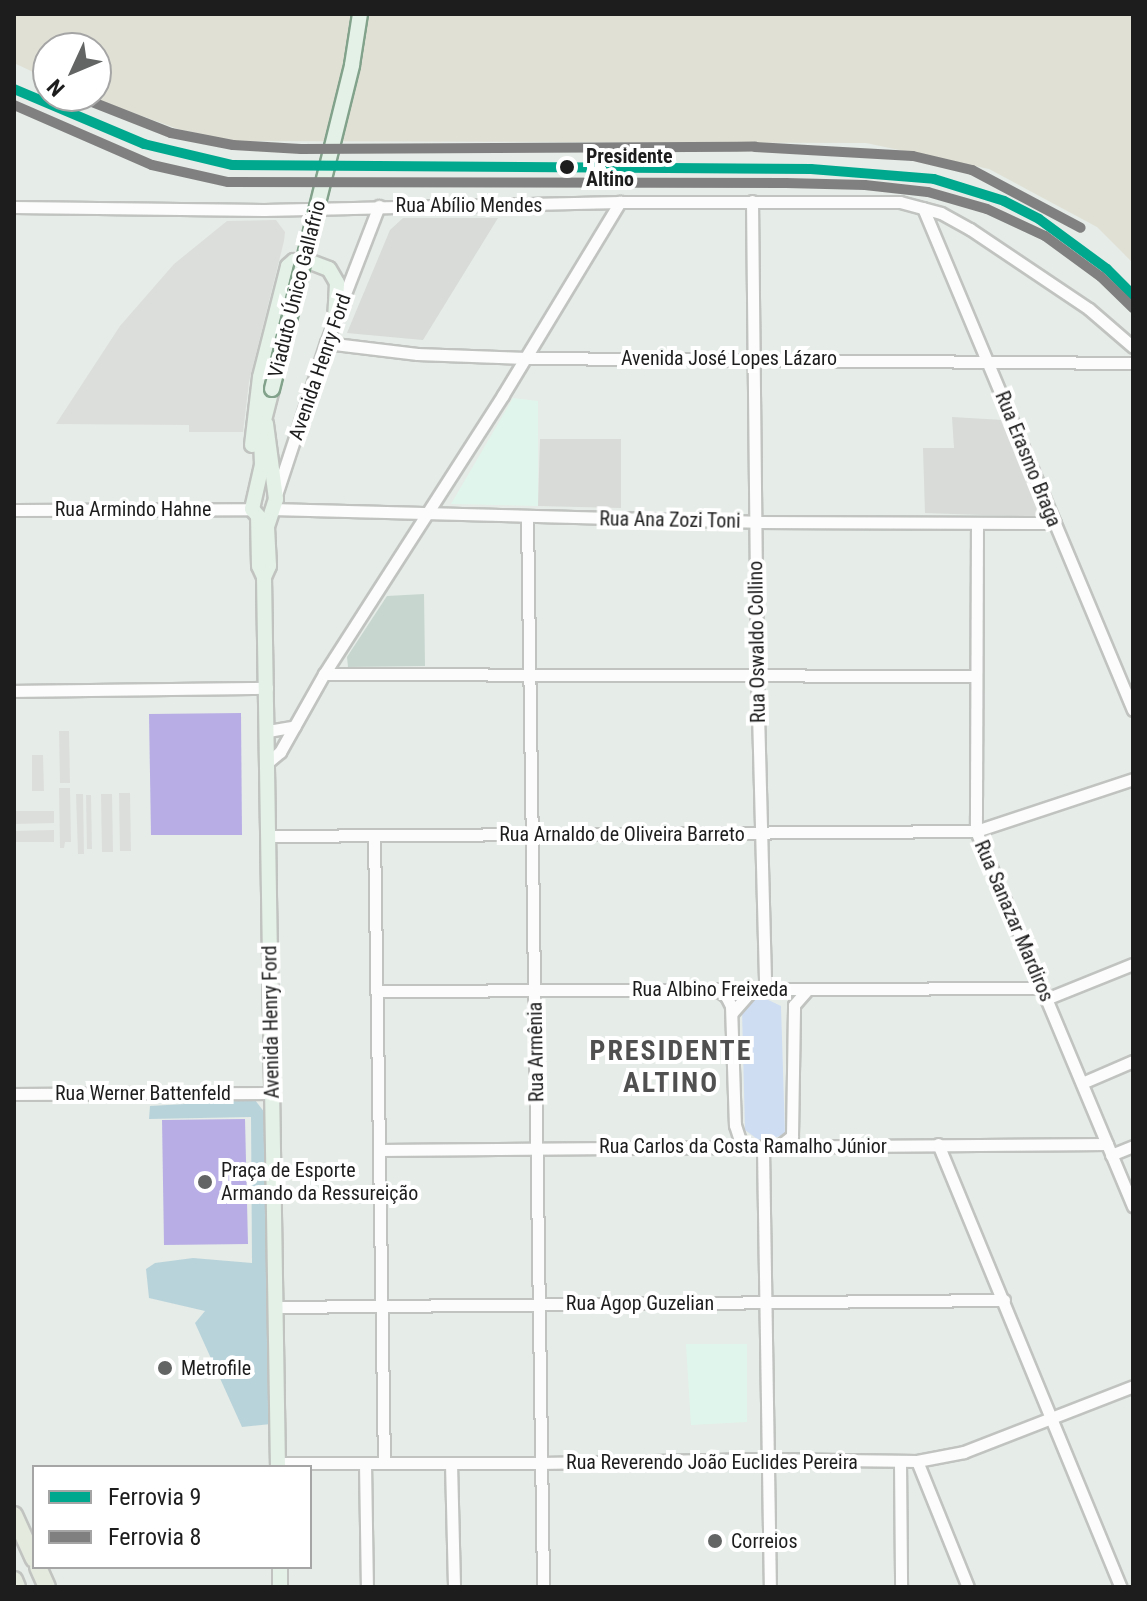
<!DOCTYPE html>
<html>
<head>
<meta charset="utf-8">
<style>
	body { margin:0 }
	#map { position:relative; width:1147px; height:1601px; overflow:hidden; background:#e6ece7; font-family:"Roboto Condensed",sans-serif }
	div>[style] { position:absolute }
	.residential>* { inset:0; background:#d8dbd8 }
	.industrial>* { inset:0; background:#e0e0d5 }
	.education>* { inset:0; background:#e0f6ec }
	.construction>* { inset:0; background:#c7d6cf }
	.forest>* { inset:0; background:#b9d3db }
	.park>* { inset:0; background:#cfddf3 }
	.pitch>* { inset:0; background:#b8aee5 }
	.parking>* { inset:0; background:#dcdedc }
	.roads { filter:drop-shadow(2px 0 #c0c3c0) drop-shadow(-2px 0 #c0c3c0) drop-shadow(0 2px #c0c3c0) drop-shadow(0 -2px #c0c3c0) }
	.minor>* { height:11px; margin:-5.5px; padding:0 5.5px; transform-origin:5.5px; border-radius:5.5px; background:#fbfcfb }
	.major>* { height:14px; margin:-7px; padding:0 7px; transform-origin:7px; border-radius:7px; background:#e3f1e6 }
	.highway>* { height:16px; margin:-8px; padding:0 8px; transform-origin:8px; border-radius:8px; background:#e4eade }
	.bridges { filter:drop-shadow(2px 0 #82a28b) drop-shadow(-2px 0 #82a28b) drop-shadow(0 2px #82a28b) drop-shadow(0 -2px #82a28b) }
	.major-bridge>* { height:14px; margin:-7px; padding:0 7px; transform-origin:7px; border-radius:7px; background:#e3f1e6 }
	.rail-1>* { height:10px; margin:-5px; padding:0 5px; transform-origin:5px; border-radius:5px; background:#00a88e }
	.rail-2>* { height:10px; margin:-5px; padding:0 5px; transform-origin:5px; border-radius:5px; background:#808080 }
	.dots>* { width:22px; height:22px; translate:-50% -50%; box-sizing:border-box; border:4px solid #fff; border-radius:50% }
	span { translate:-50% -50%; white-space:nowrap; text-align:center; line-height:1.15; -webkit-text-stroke:8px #fff; paint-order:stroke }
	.stop-label { font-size:20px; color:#1d1d1d; font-weight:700 }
	.left { translate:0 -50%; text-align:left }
	.street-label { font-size:20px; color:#1d1d1d }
	.poi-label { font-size:20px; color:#1d1d1d }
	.district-label { font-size:28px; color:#505050; font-weight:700; letter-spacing:2px }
	.frame { position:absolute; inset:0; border:16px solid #1d1d1d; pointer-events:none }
	.legend { position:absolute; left:32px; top:1465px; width:280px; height:104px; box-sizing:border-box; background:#fff; border:2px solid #a5a5a5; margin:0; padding:10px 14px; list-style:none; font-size:24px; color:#1d1d1d }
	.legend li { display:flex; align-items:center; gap:16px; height:40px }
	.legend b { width:40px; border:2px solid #a5a5a5 }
	.north { position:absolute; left:32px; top:32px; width:80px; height:80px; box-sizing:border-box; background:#fff; border:2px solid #a5a5a5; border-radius:50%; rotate:226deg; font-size:22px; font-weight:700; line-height:32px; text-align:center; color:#1d1d1d }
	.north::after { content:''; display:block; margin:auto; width:28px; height:36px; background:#636564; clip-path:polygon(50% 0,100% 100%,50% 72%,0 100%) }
</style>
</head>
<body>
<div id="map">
	<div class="residential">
		<div style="clip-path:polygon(403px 218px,498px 218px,423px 340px,347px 333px,390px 230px)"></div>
		<div style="clip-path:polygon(952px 417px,1003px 420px,1042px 517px,925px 513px,923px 448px,954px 448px)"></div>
		<div style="clip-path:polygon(540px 439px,621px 439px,621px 508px,538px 506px)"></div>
	</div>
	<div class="industrial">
		<div style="clip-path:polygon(14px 14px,1133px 14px,1133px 263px,1097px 227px,989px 169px,866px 143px,234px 141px,178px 129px,87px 96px,96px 96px,96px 48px,48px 48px,48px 79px,14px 63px)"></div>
	</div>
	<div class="education">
		<div style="clip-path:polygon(513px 398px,538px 401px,538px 506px,451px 504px)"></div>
		<div style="clip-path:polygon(686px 1344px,747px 1344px,747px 1422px,691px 1425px)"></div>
	</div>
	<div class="construction">
		<div style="clip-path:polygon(424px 594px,425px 666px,348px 667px,347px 657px,387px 596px)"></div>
	</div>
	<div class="forest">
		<div style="clip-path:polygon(255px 1100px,265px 1113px,271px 1424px,242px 1427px,195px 1323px,205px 1311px,149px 1298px,146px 1269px,155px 1263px,193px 1258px,252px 1263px,251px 1117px,149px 1119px,150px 1106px)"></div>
	</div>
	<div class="park">
		<div style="clip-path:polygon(762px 997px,781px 1006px,785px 1135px,760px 1141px,745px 1130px,742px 1011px,749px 1002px)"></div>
	</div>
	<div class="pitch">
		<div style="clip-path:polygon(241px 713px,242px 835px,151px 835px,149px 714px)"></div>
		<div style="clip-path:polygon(245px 1119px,248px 1244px,164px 1245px,162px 1120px)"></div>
	</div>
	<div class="parking">
		<div style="clip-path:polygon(276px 220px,285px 232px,284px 241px,249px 382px,243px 432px,189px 432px,189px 425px,56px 424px,120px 326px,174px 264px,227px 221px)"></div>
		<div style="clip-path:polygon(59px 731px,69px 731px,70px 783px,60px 783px)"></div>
		<div style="clip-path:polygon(32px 755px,43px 755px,44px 791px,32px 791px)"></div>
		<div style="clip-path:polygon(59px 788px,70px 788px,71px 842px,65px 842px,64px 848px,60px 848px)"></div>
		<div style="clip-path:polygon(119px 793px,130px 793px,131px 851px,120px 851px)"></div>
		<div style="clip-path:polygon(76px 794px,83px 794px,84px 854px,78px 854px)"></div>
		<div style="clip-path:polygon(101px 794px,112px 794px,113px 852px,102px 852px)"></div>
		<div style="clip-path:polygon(86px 795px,91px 795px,92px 849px,87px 849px)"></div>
		<div style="clip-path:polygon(14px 811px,54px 811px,54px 823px,14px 824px)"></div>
		<div style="clip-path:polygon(54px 830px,54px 842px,14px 842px,14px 831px)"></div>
	</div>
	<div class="roads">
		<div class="minor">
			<div style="left:752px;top:201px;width:473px;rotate:89.4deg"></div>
			<div style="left:757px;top:674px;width:314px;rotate:88.5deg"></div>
			<div style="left:14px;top:207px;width:250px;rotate:0.7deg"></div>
			<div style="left:264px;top:210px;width:356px;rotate:-1.3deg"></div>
			<div style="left:620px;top:202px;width:280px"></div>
			<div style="left:900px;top:202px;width:42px;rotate:15deg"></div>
			<div style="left:941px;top:213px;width:33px;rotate:29deg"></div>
			<div style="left:970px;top:229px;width:143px;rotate:33.9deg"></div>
			<div style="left:1089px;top:309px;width:58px;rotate:40.8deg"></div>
			<div style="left:923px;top:208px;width:544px;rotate:67.3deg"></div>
			<div style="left:326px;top:343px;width:92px;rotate:6.9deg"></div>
			<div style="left:417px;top:354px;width:109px;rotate:2.1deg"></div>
			<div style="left:526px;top:358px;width:607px;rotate:0.47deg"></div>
			<div style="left:276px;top:495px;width:160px;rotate:-71.8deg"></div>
			<div style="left:326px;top:343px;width:147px;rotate:-68.9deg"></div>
			<div style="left:271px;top:509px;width:485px;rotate:1.5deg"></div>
			<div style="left:756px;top:522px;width:299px;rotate:0.2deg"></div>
			<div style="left:14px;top:510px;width:238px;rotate:-0.2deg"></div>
			<div style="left:527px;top:517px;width:1070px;rotate:89.14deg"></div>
			<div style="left:977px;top:523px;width:308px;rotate:90.2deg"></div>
			<div style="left:976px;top:831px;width:407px;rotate:67.3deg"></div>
			<div style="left:324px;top:674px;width:650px;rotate:0.18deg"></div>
			<div style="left:14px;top:691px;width:253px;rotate:-0.7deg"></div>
			<div style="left:268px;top:731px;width:27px;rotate:-10deg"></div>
			<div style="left:268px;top:762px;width:16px;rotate:-40deg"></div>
			<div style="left:280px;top:752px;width:90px;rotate:-60.6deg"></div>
			<div style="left:324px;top:674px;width:331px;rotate:-57.3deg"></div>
			<div style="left:503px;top:395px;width:226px;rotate:-58.8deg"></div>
			<div style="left:374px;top:835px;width:628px;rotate:89.09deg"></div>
			<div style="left:268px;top:836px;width:708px;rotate:-0.4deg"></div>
			<div style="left:976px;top:831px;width:165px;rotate:-18.3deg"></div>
			<div style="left:716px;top:989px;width:12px;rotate:35deg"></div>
			<div style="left:726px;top:996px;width:11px;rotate:63deg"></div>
			<div style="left:731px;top:1006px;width:119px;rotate:88.1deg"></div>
			<div style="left:735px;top:1125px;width:16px;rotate:72deg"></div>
			<div style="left:740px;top:1140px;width:12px;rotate:42deg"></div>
			<div style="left:379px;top:991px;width:663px;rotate:-0.26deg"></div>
			<div style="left:1046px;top:999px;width:94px;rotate:-21.9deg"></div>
			<div style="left:732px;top:1013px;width:33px;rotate:-49deg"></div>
			<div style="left:1082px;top:1083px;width:56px;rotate:-23.3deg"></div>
			<div style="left:14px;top:1094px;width:258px;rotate:-0.2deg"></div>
			<div style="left:938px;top:1144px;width:479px;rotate:67.6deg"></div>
			<div style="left:778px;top:1147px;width:18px;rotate:-38deg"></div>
			<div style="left:792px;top:1136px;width:131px;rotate:-89.1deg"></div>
			<div style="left:794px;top:1005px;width:21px;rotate:-49deg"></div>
			<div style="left:763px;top:1148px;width:439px;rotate:89.1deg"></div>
			<div style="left:379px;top:1150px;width:728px;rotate:-0.47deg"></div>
			<div style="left:1111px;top:1155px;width:24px;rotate:-22deg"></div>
			<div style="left:275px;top:1307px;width:729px;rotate:-0.55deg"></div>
			<div style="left:900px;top:1461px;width:126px;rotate:89.5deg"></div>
			<div style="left:917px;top:1461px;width:136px;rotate:68deg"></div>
			<div style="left:278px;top:1463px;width:262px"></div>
			<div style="left:540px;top:1463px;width:228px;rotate:-1deg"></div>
			<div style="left:768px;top:1459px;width:149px;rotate:0.8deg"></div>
			<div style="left:917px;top:1461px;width:48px;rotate:-10.8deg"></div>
			<div style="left:964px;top:1452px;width:181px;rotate:-21.3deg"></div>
			<div style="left:365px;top:1463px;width:124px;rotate:89.1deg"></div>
			<div style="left:451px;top:1463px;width:124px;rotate:88.6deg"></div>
		</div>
		<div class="major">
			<div style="left:266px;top:424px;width:76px;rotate:82.4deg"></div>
			<div style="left:276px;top:499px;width:29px;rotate:108deg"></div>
			<div style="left:267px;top:527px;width:39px;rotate:87deg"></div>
			<div style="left:269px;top:566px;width:12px;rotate:114deg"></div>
			<div style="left:264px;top:577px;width:12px;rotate:-114deg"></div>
			<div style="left:259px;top:566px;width:50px;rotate:-91.1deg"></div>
			<div style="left:258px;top:516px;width:9px;rotate:-131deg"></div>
			<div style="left:252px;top:509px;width:45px;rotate:-77.2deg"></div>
			<div style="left:262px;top:465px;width:33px;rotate:-92deg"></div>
			<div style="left:261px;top:432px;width:44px;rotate:-75.7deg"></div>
			<div style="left:252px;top:445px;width:68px;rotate:-83.3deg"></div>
			<div style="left:260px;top:377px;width:114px;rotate:-75.8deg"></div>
			<div style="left:288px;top:266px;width:8px;rotate:-40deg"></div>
			<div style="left:294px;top:261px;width:14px"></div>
			<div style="left:308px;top:261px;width:22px;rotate:21deg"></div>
			<div style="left:329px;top:269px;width:16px;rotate:60deg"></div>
			<div style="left:337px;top:283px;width:35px;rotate:93deg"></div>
			<div style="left:264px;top:577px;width:890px;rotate:89.1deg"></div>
			<div style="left:280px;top:1567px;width:20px;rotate:90deg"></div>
		</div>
		<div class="highway">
			<div style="left:14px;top:1515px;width:48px;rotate:65.6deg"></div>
			<div style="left:38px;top:1567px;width:22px;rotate:66deg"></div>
			<div style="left:14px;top:1580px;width:8px;rotate:67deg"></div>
		</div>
	</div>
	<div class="bridges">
		<div class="major-bridge">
			<div style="left:272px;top:389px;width:334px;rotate:-76.1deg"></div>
			<div style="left:352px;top:65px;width:52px;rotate:-81.1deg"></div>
		</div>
	</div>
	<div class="rail-1">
		<div style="left:14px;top:89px;width:141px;rotate:22.9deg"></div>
		<div style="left:144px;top:144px;width:90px;rotate:13.4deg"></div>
		<div style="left:232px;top:165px;width:579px;rotate:0.4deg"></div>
		<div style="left:811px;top:169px;width:123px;rotate:4.6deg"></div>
		<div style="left:934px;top:179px;width:73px;rotate:17.4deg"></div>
		<div style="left:1004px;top:201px;width:39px;rotate:27deg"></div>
		<div style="left:1039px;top:219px;width:84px;rotate:36.3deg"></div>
		<div style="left:1107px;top:269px;width:37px;rotate:45deg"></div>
	</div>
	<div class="rail-2">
		<div style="left:77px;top:96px;width:101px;rotate:21.5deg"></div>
		<div style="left:171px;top:133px;width:63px;rotate:11deg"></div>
		<div style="left:233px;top:145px;width:68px;rotate:3.4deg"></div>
		<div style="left:301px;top:149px;width:454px;rotate:-0.3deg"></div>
		<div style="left:755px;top:147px;width:158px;rotate:3.3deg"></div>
		<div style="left:913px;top:156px;width:61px;rotate:13.3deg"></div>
		<div style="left:972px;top:170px;width:123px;rotate:28deg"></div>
		<div style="left:14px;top:105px;width:150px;rotate:23.5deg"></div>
		<div style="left:152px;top:165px;width:78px;rotate:12.6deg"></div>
		<div style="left:228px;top:182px;width:558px;rotate:0.1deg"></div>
		<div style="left:786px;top:183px;width:79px;rotate:1.5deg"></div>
		<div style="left:865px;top:185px;width:63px;rotate:6.3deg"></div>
		<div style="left:928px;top:192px;width:61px;rotate:16.1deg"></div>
		<div style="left:987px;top:209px;width:64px;rotate:25deg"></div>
		<div style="left:1045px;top:236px;width:69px;rotate:36.2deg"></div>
		<div style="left:1101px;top:277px;width:45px;rotate:44.1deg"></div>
	</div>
	<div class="dots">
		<div style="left:567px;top:167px;background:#1d1d1d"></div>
		<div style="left:205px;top:1182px;background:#636564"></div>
		<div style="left:165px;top:1368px;background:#636564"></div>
		<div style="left:715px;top:1541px;background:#636564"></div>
	</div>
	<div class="stop-label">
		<span class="left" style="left:586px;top:168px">Presidente<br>Altino</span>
	</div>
	<div class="street-label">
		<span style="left:469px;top:205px">Rua Abílio Mendes</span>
		<span style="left:297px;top:289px;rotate:-76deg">Viaduto Único Gallafrio</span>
		<span style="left:729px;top:358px">Avenida José Lopes Lázaro</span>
		<span style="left:320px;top:367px;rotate:-71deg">Avenida Henry Ford</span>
		<span style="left:1028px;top:459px;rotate:68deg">Rua Erasmo Braga</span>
		<span style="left:133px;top:509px">Rua Armindo Hahne</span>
		<span style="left:670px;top:520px;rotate:1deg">Rua Ana Zozi Toni</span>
		<span style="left:757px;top:642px;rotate:-91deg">Rua Oswaldo Collino</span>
		<span style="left:622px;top:834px">Rua Arnaldo de Oliveira Barreto</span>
		<span style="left:1014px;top:921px;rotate:67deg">Rua Sanazar Mardiros</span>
		<span style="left:710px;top:989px">Rua Albino Freixeda</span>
		<span style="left:271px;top:1022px;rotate:-91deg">Avenida Henry Ford</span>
		<span style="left:536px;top:1052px;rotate:-91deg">Rua Armênia</span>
		<span style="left:143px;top:1093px">Rua Werner Battenfeld</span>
		<span style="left:743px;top:1146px">Rua Carlos da Costa Ramalho Júnior</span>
		<span style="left:640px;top:1303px">Rua Agop Guzelian</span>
		<span style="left:712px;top:1462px">Rua Reverendo João Euclides Pereira</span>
	</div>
	<div class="poi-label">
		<span class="left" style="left:221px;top:1182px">Praça de Esporte<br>Armando da Ressureição</span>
		<span class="left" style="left:181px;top:1368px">Metrofile</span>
		<span class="left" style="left:731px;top:1541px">Correios</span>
	</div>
	<div class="district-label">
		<span style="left:671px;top:1067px">PRESIDENTE<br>ALTINO</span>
	</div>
	<div class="frame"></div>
	<ul class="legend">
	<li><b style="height:10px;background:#00a88e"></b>Ferrovia 9</li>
	<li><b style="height:10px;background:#808080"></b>Ferrovia 8</li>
	</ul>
	<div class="north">N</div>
</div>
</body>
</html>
